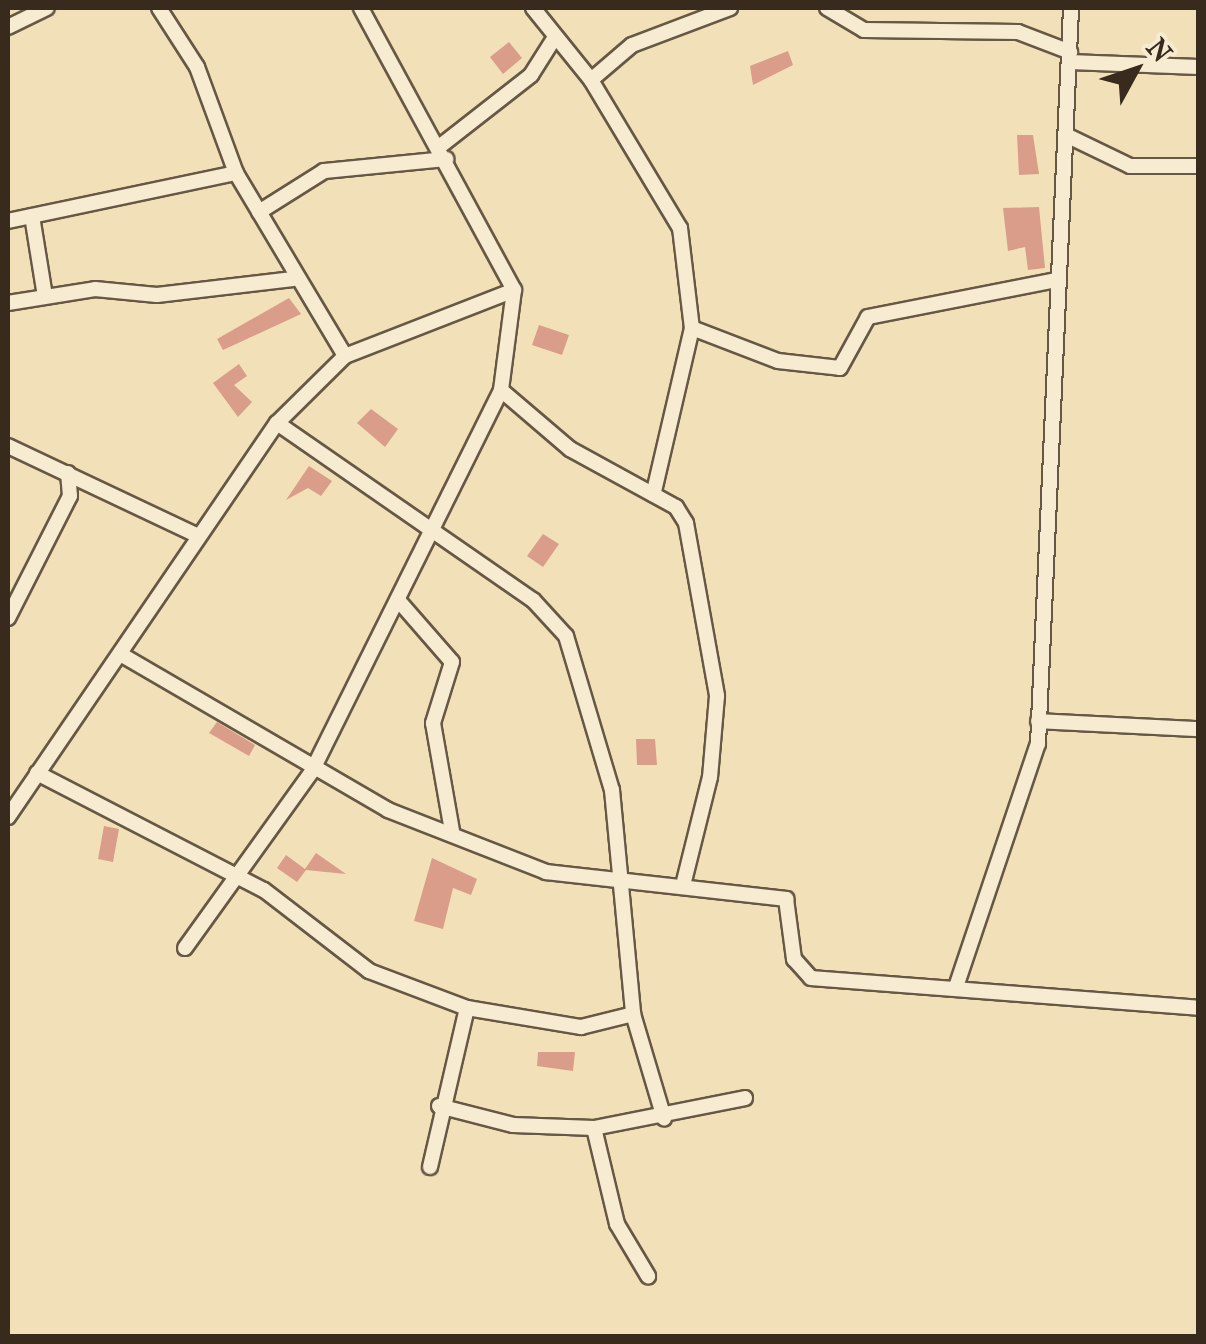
<!DOCTYPE html>
<html>
<head>
<meta charset="utf-8">
<style>
	body { margin:0 }
	#map { position:relative; width:1206px; height:1344px; overflow:hidden; background:#f2e0b8; font-family:"IM FELL French Canon",serif }
	div>[style] { position:absolute }
	.building>* { inset:0; background:#d99d89 }
	.roads { filter:drop-shadow(2px 0 #665844) drop-shadow(-2px 0 #665844) drop-shadow(0 2px #665844) drop-shadow(0 -2px #665844) }
	.street>* { height:14px; margin:-7px; padding:0 7px; transform-origin:7px; border-radius:7px; background:#f7ebd1 }
	span { translate:-50% -50%; white-space:nowrap; text-align:center; line-height:1.15; -webkit-text-stroke:8px #f7ebd1; paint-order:stroke }
	.frame { position:absolute; inset:0; border:10px solid #382a1d; pointer-events:none }
	.north { position:absolute; left:1086px; top:20px; width:100px; height:100px; -webkit-text-stroke:8px #f7ebd1; paint-order:stroke; rotate:50deg; font-size:28px; font-weight:700; line-height:40px; text-align:center; color:#382a1d }
	.north::after { content:''; display:block; margin:auto; width:35px; height:45px; background:#382a1d; clip-path:polygon(50% 0,100% 100%,50% 72%,0 100%) }
</style>
</head>
<body>
<div id="map">
	<div class="building">
		<div style="clip-path:polygon(509px 42px,522px 58px,503px 74px,490px 57px)"></div>
		<div style="clip-path:polygon(788px 51px,793px 65px,753px 85px,750px 66px)"></div>
		<div style="clip-path:polygon(1017px 135px,1033px 135px,1039px 174px,1019px 175px)"></div>
		<div style="clip-path:polygon(1039px 207px,1045px 268px,1028px 270px,1025px 247px,1008px 251px,1003px 208px)"></div>
		<div style="clip-path:polygon(289px 298px,301px 314px,223px 350px,217px 339px)"></div>
		<div style="clip-path:polygon(539px 325px,569px 335px,562px 355px,532px 345px)"></div>
		<div style="clip-path:polygon(239px 364px,247px 376px,234px 385px,252px 402px,238px 417px,213px 383px)"></div>
		<div style="clip-path:polygon(371px 409px,398px 429px,385px 447px,357px 423px)"></div>
		<div style="clip-path:polygon(309px 466px,332px 481px,321px 496px,308px 488px,286px 500px)"></div>
		<div style="clip-path:polygon(543px 534px,559px 544px,543px 567px,527px 556px)"></div>
		<div style="clip-path:polygon(217px 722px,255px 745px,249px 756px,209px 733px)"></div>
		<div style="clip-path:polygon(636px 739px,655px 739px,657px 765px,637px 765px)"></div>
		<div style="clip-path:polygon(104px 826px,119px 829px,113px 862px,98px 859px)"></div>
		<div style="clip-path:polygon(316px 853px,346px 874px,306px 870px,297px 882px,277px 868px,286px 855px,305px 869px)"></div>
		<div style="clip-path:polygon(432px 858px,477px 879px,471px 895px,453px 888px,443px 929px,414px 921px)"></div>
		<div style="clip-path:polygon(538px 1052px,575px 1052px,573px 1071px,537px 1066px)"></div>
	</div>
	<div class="roads">
		<div class="street">
			<div style="left:159px;top:8px;width:70px;rotate:57.2deg"></div>
			<div style="left:197px;top:67px;width:113px;rotate:69.8deg"></div>
			<div style="left:236px;top:173px;width:213px;rotate:59.2deg"></div>
			<div style="left:533px;top:8px;width:92px;rotate:51.1deg"></div>
			<div style="left:591px;top:80px;width:173px;rotate:59deg"></div>
			<div style="left:680px;top:228px;width:101px;rotate:83.2deg"></div>
			<div style="left:692px;top:328px;width:171px;rotate:103.1deg"></div>
			<div style="left:827px;top:8px;width:43px;rotate:30.7deg"></div>
			<div style="left:864px;top:30px;width:154px;rotate:0.7deg"></div>
			<div style="left:1018px;top:32px;width:56px;rotate:21deg"></div>
			<div style="left:8px;top:27px;width:43px;rotate:-26deg"></div>
			<div style="left:1070px;top:62px;width:128px;rotate:2.2deg"></div>
			<div style="left:591px;top:80px;width:54px;rotate:-40.5deg"></div>
			<div style="left:632px;top:45px;width:105px;rotate:-20.7deg"></div>
			<div style="left:1068px;top:136px;width:69px;rotate:25.8deg"></div>
			<div style="left:1130px;top:166px;width:68px"></div>
			<div style="left:439px;top:147px;width:117px;rotate:-38deg"></div>
			<div style="left:531px;top:75px;width:45px;rotate:-57.7deg"></div>
			<div style="left:259px;top:212px;width:77px;rotate:-32.2deg"></div>
			<div style="left:324px;top:171px;width:123px;rotate:-5.6deg"></div>
			<div style="left:32px;top:216px;width:81px;rotate:80.8deg"></div>
			<div style="left:8px;top:221px;width:233px;rotate:-11.9deg"></div>
			<div style="left:8px;top:303px;width:88px;rotate:-9.1deg"></div>
			<div style="left:95px;top:289px;width:62px;rotate:5.5deg"></div>
			<div style="left:157px;top:295px;width:137px;rotate:-6.7deg"></div>
			<div style="left:692px;top:328px;width:92px;rotate:21deg"></div>
			<div style="left:778px;top:361px;width:62px;rotate:6.4deg"></div>
			<div style="left:840px;top:368px;width:58px;rotate:-61.2deg"></div>
			<div style="left:868px;top:317px;width:192px;rotate:-11.1deg"></div>
			<div style="left:501px;top:390px;width:91px;rotate:40.5deg"></div>
			<div style="left:570px;top:449px;width:121px;rotate:28.7deg"></div>
			<div style="left:676px;top:507px;width:19px;rotate:58deg"></div>
			<div style="left:686px;top:523px;width:176px;rotate:79.8deg"></div>
			<div style="left:717px;top:696px;width:81px;rotate:94.9deg"></div>
			<div style="left:710px;top:777px;width:111px;rotate:104deg"></div>
			<div style="left:277px;top:423px;width:311px;rotate:34.7deg"></div>
			<div style="left:533px;top:600px;width:49px;rotate:47.5deg"></div>
			<div style="left:566px;top:636px;width:161px;rotate:73.4deg"></div>
			<div style="left:612px;top:790px;width:225px;rotate:84.6deg"></div>
			<div style="left:633px;top:1014px;width:109px;rotate:73.4deg"></div>
			<div style="left:8px;top:446px;width:206px;rotate:25.3deg"></div>
			<div style="left:398px;top:600px;width:82px;rotate:48.9deg"></div>
			<div style="left:452px;top:662px;width:64px;rotate:107.3deg"></div>
			<div style="left:433px;top:723px;width:110px;rotate:80deg"></div>
			<div style="left:8px;top:618px;width:137px;rotate:-63.1deg"></div>
			<div style="left:70px;top:496px;width:23px;rotate:-95deg"></div>
			<div style="left:122px;top:655px;width:308px;rotate:30.2deg"></div>
			<div style="left:388px;top:810px;width:170px;rotate:21.4deg"></div>
			<div style="left:546px;top:872px;width:242px;rotate:6.4deg"></div>
			<div style="left:786px;top:899px;width:61px;rotate:82.4deg"></div>
			<div style="left:794px;top:959px;width:25px;rotate:48deg"></div>
			<div style="left:811px;top:978px;width:388px;rotate:4.4deg"></div>
			<div style="left:1038px;top:721px;width:160px;rotate:2.9deg"></div>
			<div style="left:37px;top:773px;width:255px;rotate:27.3deg"></div>
			<div style="left:264px;top:890px;width:133px;rotate:37.6deg"></div>
			<div style="left:369px;top:971px;width:105px;rotate:20.7deg"></div>
			<div style="left:467px;top:1008px;width:116px;rotate:9.5deg"></div>
			<div style="left:581px;top:1027px;width:54px;rotate:-14deg"></div>
			<div style="left:8px;top:817px;width:477px;rotate:-55.7deg"></div>
			<div style="left:277px;top:423px;width:95px;rotate:-44.6deg"></div>
			<div style="left:345px;top:356px;width:181px;rotate:-21.3deg"></div>
			<div style="left:185px;top:948px;width:218px;rotate:-54.3deg"></div>
			<div style="left:312px;top:771px;width:425px;rotate:-63.6deg"></div>
			<div style="left:501px;top:390px;width:101px;rotate:-82.6deg"></div>
			<div style="left:514px;top:290px;width:321px;rotate:-118.5deg"></div>
			<div style="left:957px;top:984px;width:253px;rotate:-71.4deg"></div>
			<div style="left:1038px;top:744px;width:737px;rotate:-87.43deg"></div>
			<div style="left:439px;top:1106px;width:76px;rotate:14.4deg"></div>
			<div style="left:513px;top:1125px;width:81px;rotate:2.1deg"></div>
			<div style="left:594px;top:1128px;width:154px;rotate:-11.2deg"></div>
			<div style="left:594px;top:1128px;width:99px;rotate:76.5deg"></div>
			<div style="left:617px;top:1224px;width:61px;rotate:59.2deg"></div>
			<div style="left:430px;top:1167px;width:163px;rotate:-76.9deg"></div>
		</div>
	</div>
	<div class="frame"></div>
	<div class="north">N</div>
</div>
</body>
</html>
